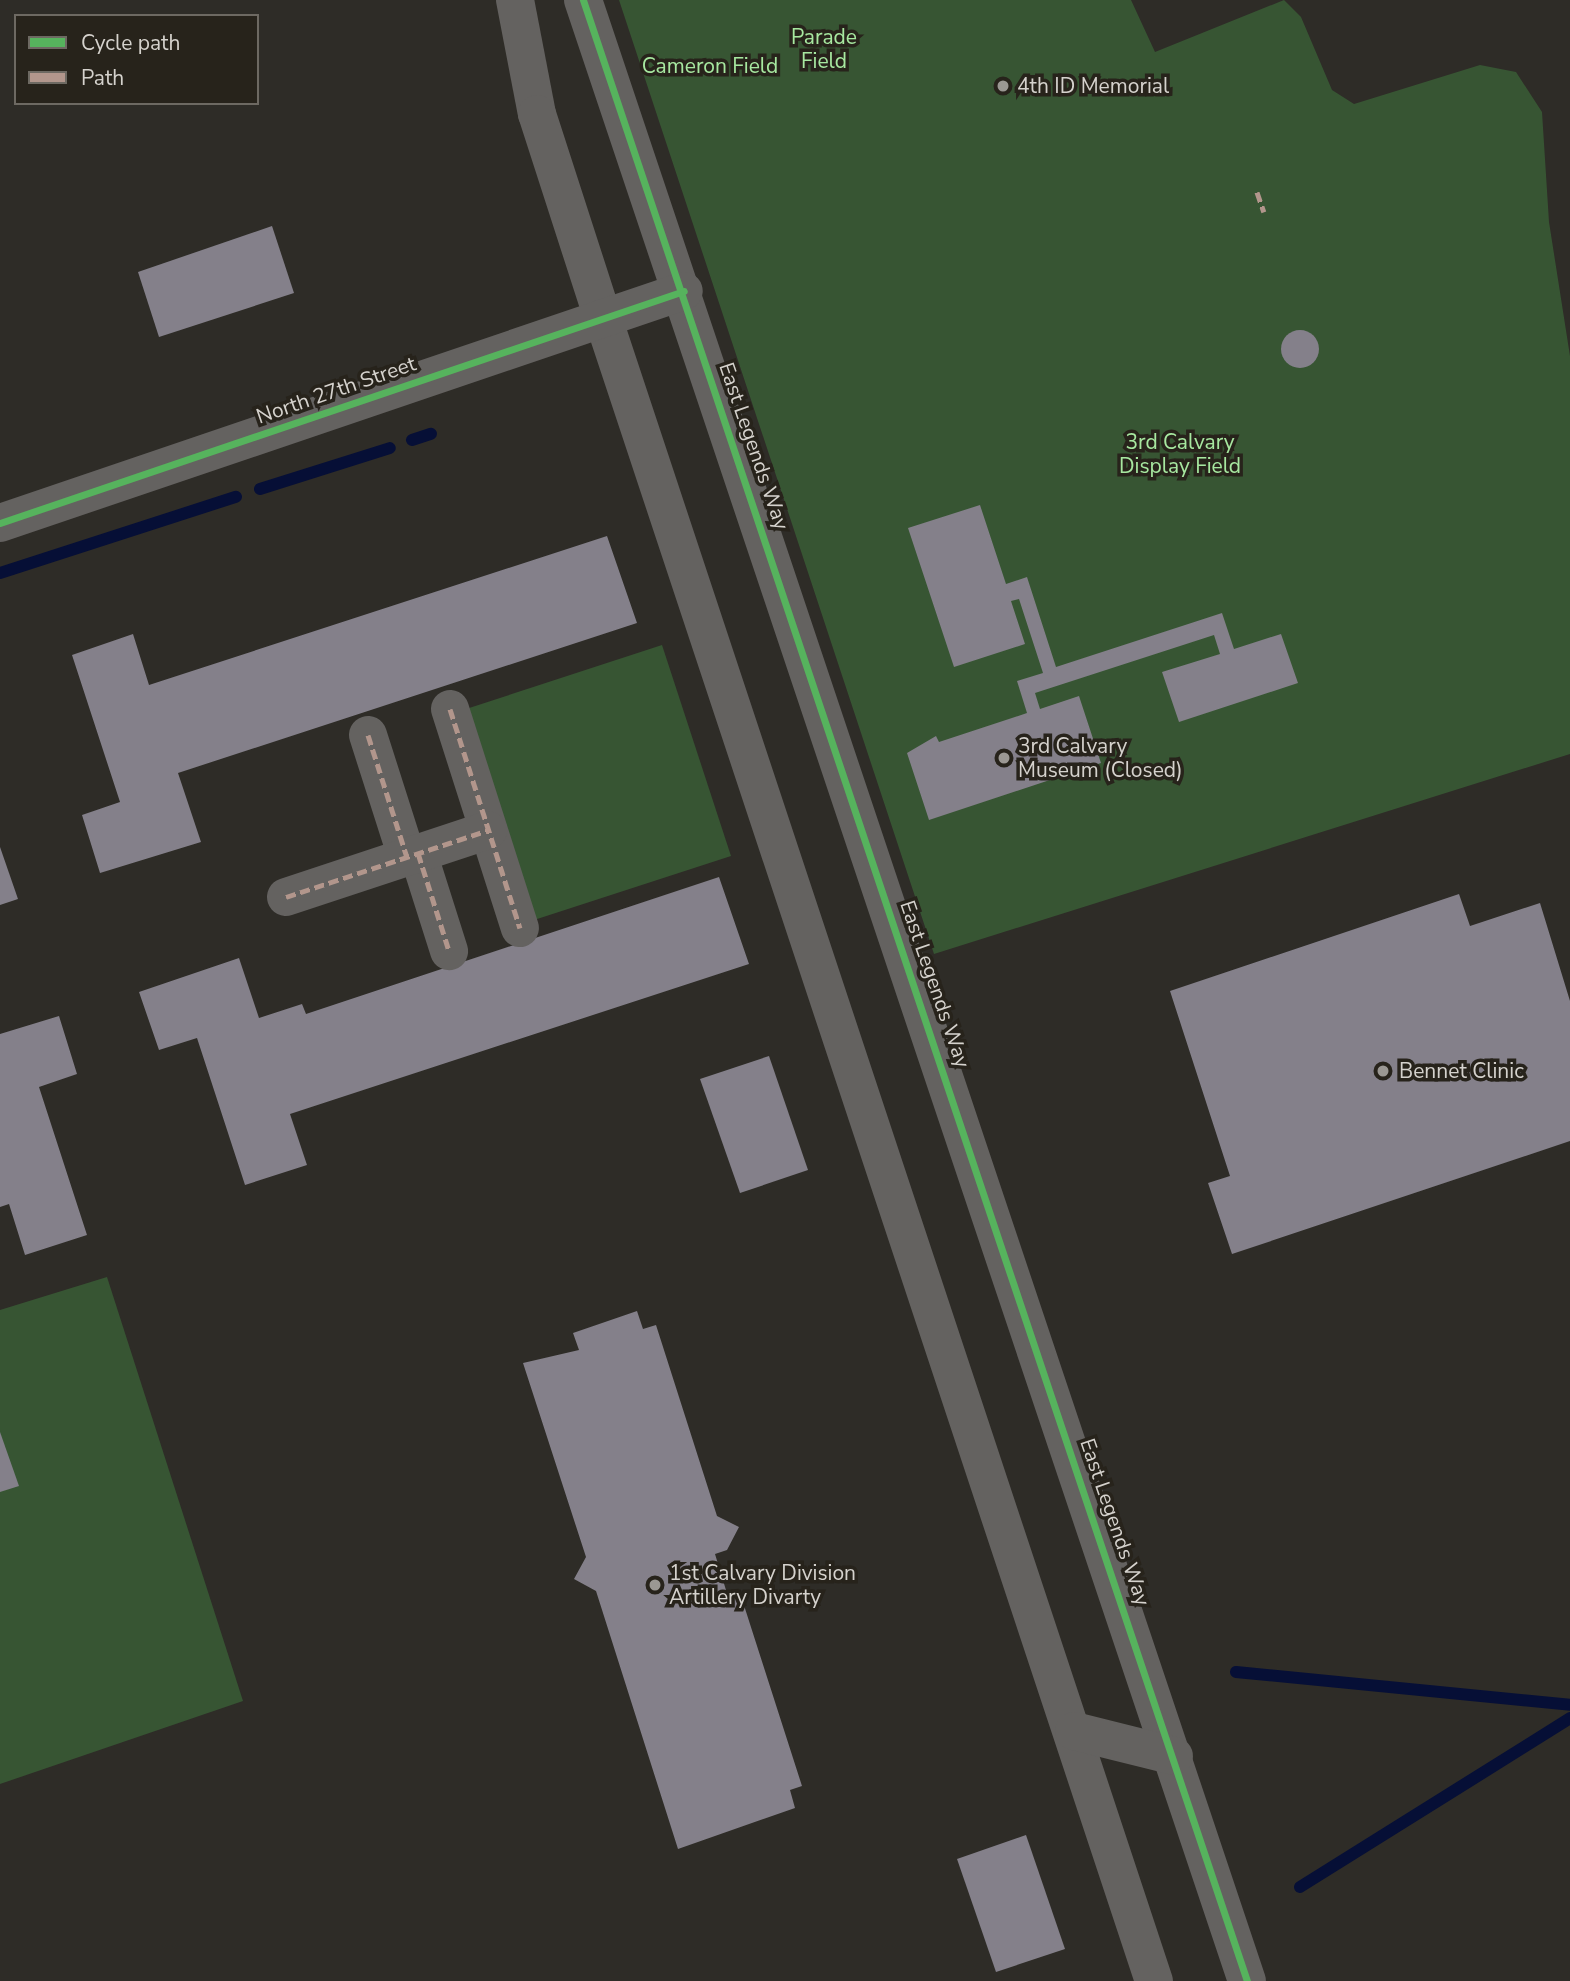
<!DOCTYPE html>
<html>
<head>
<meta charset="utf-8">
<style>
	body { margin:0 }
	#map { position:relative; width:1570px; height:1981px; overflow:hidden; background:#2e2c27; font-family:"Nunito Sans",sans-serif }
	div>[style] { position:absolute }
	.green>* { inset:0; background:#375533 }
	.stream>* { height:12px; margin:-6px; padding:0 6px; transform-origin:6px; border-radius:6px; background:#060f36 }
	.building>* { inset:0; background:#84808a }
	.round { border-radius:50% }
	.minor>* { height:38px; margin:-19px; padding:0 19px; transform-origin:19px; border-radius:19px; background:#646260 }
	.quiet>* { height:5px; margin-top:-2.5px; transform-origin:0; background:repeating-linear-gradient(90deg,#b2968c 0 10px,transparent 0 15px) }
	.cycleway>* { height:7px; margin:-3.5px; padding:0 3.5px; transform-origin:3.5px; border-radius:3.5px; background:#56b35d }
	.dots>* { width:19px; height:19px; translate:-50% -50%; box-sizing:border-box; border:4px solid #27231b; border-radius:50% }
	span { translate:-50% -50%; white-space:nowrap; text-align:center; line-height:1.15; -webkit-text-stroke:7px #27231b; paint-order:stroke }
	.park-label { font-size:21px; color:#a7e8a0 }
	.poi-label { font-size:21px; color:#d5d2cd }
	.left { translate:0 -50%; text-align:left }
	.street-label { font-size:21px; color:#d5d2cd }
	.legend { position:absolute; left:14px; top:14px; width:245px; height:91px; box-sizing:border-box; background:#27231b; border:2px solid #6d6962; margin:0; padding:9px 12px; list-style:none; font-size:21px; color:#d5d2cd }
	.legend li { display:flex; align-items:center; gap:14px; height:35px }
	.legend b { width:35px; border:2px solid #6d6962 }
</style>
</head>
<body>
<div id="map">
	<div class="green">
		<div style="clip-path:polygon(619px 0,1131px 0,1155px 52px,1284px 0,1301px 17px,1332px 90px,1354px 104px,1480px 65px,1516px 72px,1542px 112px,1549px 222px,1570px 356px,1570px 754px,934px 954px)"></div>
		<div style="clip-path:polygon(662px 645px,731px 856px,531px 921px,463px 710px)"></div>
		<div style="clip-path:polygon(107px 1277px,243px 1701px,0 1784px,0 1310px)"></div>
	</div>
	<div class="stream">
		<div style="left:412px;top:440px;width:20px;rotate:-18deg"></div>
		<div style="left:260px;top:489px;width:136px;rotate:-17.5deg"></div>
		<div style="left:0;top:573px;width:248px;rotate:-17.9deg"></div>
		<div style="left:1236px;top:1672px;width:336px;rotate:5.6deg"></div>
		<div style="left:1300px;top:1887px;width:319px;rotate:-32deg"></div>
	</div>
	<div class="building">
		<div style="clip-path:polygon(272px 226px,294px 293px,159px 337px,138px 272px)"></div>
		<div class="round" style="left:1281px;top:330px;width:38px;height:38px"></div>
		<div style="clip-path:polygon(980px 505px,1006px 584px,1027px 577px,1056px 667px,1222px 613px,1234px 649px,1281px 634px,1298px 683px,1179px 722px,1162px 672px,1220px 654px,1214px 635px,1035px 693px,1040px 709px,1079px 696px,1101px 763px,929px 820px,907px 753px,936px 736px,939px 742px,1027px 713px,1017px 681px,1043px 673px,1019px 599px,1011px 601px,1025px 644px,954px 667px,908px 528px)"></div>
		<div style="clip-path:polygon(607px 536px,637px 623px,178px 773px,201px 842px,100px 873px,82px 815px,120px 802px,72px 655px,133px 634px,149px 685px)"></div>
		<div style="clip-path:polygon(0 847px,18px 899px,0 905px)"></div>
		<div style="clip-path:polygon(719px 877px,749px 964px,290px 1114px,307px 1165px,245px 1185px,197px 1038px,159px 1050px,139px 992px,239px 958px,259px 1018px,302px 1004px,306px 1014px)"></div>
		<div style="clip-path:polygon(1459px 894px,1470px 926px,1540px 903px,1570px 1001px,1570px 1141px,1232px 1254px,1208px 1183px,1230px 1176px,1170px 991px)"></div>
		<div style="clip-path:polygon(59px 1016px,77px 1074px,39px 1087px,87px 1235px,25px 1255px,9px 1204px,0 1207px,0 1034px)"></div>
		<div style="clip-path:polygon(769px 1056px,808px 1170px,740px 1193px,700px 1079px)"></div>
		<div style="clip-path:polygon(637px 1311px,643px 1329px,656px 1325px,717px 1516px,739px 1527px,727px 1550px,715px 1554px,729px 1600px,741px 1596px,802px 1786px,790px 1790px,795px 1808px,678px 1849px,596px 1591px,574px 1579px,586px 1557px,523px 1363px,579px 1350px,573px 1333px)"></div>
		<div style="clip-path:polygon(0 1432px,19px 1486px,0 1492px)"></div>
		<div style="clip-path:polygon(1026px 1835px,1065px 1949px,996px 1972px,957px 1859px)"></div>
	</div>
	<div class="minor">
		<div style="left:515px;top:0;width:116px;rotate:79.1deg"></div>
		<div style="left:537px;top:114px;width:214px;rotate:72.1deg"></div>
		<div style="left:603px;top:318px;width:1752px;rotate:71.67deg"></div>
		<div style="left:583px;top:0;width:2089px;rotate:71.47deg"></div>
		<div style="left:0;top:523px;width:722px;rotate:-18.74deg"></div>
		<div style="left:450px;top:709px;width:230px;rotate:72.3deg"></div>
		<div style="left:368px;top:735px;width:128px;rotate:72.3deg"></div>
		<div style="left:418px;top:853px;width:103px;rotate:72.4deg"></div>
		<div style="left:286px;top:897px;width:213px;rotate:-18.3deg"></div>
		<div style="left:1074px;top:1731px;width:103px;rotate:14deg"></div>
	</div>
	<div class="quiet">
		<div style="left:1257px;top:192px;width:21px;rotate:71deg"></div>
		<div style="left:450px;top:709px;width:230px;rotate:72.3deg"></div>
		<div style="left:368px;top:735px;width:128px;rotate:72.3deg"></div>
		<div style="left:418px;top:853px;width:103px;rotate:72.4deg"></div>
		<div style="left:286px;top:897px;width:213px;rotate:-18.3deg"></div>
	</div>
	<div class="cycleway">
		<div style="left:583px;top:0;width:2089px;rotate:71.47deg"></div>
		<div style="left:0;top:523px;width:722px;rotate:-18.74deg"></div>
	</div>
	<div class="dots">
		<div style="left:1003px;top:86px;background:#9b9893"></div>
		<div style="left:1004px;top:758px;background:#9b9893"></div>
		<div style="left:1383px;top:1071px;background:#9b9893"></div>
		<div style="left:655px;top:1585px;background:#9b9893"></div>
	</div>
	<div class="park-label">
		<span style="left:824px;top:49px">Parade<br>Field</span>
		<span style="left:710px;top:66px">Cameron Field</span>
		<span style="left:1180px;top:454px">3rd Calvary<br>Display Field</span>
	</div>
	<div class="poi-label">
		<span class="left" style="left:1017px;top:86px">4th ID Memorial</span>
		<span class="left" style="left:1018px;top:758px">3rd Calvary<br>Museum (Closed)</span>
		<span class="left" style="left:1399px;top:1071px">Bennet Clinic</span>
		<span class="left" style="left:669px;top:1585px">1st Calvary Division<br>Artillery Divarty</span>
	</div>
	<div class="street-label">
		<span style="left:336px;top:390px;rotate:-19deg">North 27th Street</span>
		<span style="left:754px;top:446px;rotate:71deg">East Legends Way</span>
		<span style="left:935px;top:984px;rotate:71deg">East Legends Way</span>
		<span style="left:1115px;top:1522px;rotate:71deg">East Legends Way</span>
	</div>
	<ul class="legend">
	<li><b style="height:9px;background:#56b35d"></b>Cycle path</li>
	<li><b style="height:9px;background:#b2968c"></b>Path</li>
	</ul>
</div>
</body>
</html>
